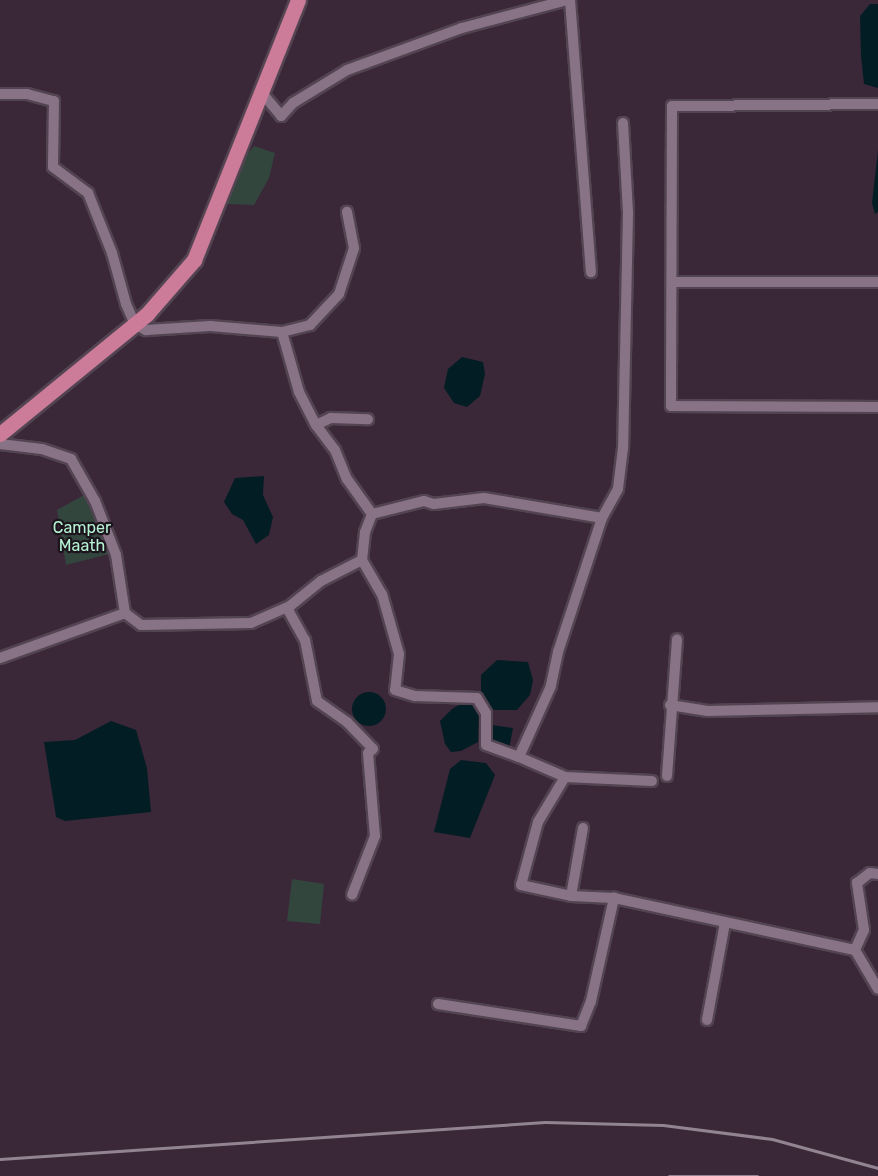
<!DOCTYPE html>
<html>
<head>
<meta charset="utf-8">
<style>
	body { margin:0 }
	#map { position:relative; width:878px; height:1176px; overflow:hidden; background:#3a2839; font-family:Rubik,sans-serif }
	div>[style] { position:absolute }
	.green>* { inset:0; background:#33463d }
	.water>* { inset:0; background:#031d25 }
	.round { border-radius:50% }
	.roads { filter:drop-shadow(2px 0 #534452) drop-shadow(-2px 0 #534452) drop-shadow(0 2px #534452) drop-shadow(0 -2px #534452) }
	.street>* { height:10px; margin:-5px; padding:0 5px; transform-origin:5px; border-radius:5px; background:#887386 }
	.primary>* { height:15px; margin:-7.5px; padding:0 7.5px; transform-origin:7.5px; border-radius:7.5px; background:#cc7b98 }
	.rail>* { height:3px; margin:-1.5px; padding:0 1.5px; transform-origin:1.5px; border-radius:1.5px; background:#938492 }
	span { translate:-50% -50%; white-space:nowrap; text-align:center; line-height:1.15; -webkit-text-stroke:4.5px #1c141c; paint-order:stroke }
	.park-label { font-size:16px; color:#b6f3d4 }
</style>
</head>
<body>
<div id="map">
	<div class="green">
		<div style="clip-path:polygon(254px 146px,275px 153px,269px 178px,254px 205px,227px 204px,237px 167px)"></div>
		<div style="clip-path:polygon(86px 494px,109px 554px,66px 565px,57px 510px)"></div>
		<div style="clip-path:polygon(292px 879px,324px 884px,320px 924px,287px 921px)"></div>
	</div>
	<div class="water">
		<div style="clip-path:polygon(870px 4px,878px 4px,878px 88px,864px 84px,861px 56px,860px 16px)"></div>
		<div style="clip-path:polygon(878px 150px,878px 212px,875px 214px,872px 203px)"></div>
		<div style="clip-path:polygon(462px 357px,483px 362px,485px 374px,480px 396px,467px 407px,454px 403px,444px 388px,448px 369px)"></div>
		<div style="clip-path:polygon(264px 476px,263px 495px,273px 517px,269px 535px,256px 544px,243px 520px,232px 514px,224px 502px,235px 478px)"></div>
		<div style="clip-path:polygon(497px 660px,528px 662px,533px 680px,530px 695px,517px 710px,492px 710px,481px 693px,481px 675px)"></div>
		<div class="round" style="left:352px;top:692px;width:34px;height:34px"></div>
		<div style="clip-path:polygon(468px 700px,479px 708px,478px 742px,461px 751px,451px 752px,445px 744px,440px 721px,452px 709px)"></div>
		<div style="clip-path:polygon(111px 721px,136px 730px,147px 768px,151px 812px,65px 821px,56px 817px,44px 742px,75px 740px)"></div>
		<div style="clip-path:polygon(483px 724px,513px 728px,508px 754px,483px 748px)"></div>
		<div style="clip-path:polygon(461px 760px,486px 763px,495px 775px,470px 838px,434px 832px,450px 769px)"></div>
	</div>
	<div class="roads">
		<div class="street">
			<div style="left:570px;top:0;width:273px;rotate:85.6deg"></div>
			<div style="left:262px;top:93px;width:30px;rotate:50deg"></div>
			<div style="left:281px;top:116px;width:18px;rotate:-47deg"></div>
			<div style="left:293px;top:103px;width:63px;rotate:-31.4deg"></div>
			<div style="left:347px;top:70px;width:122px;rotate:-20.1deg"></div>
			<div style="left:462px;top:28px;width:109px;rotate:-14.9deg"></div>
			<div style="left:0;top:94px;width:27px"></div>
			<div style="left:27px;top:94px;width:28px;rotate:15deg"></div>
			<div style="left:54px;top:101px;width:66px;rotate:90.9deg"></div>
			<div style="left:53px;top:167px;width:44px;rotate:36.6deg"></div>
			<div style="left:88px;top:193px;width:65px;rotate:68.2deg"></div>
			<div style="left:112px;top:253px;width:53px;rotate:74.6deg"></div>
			<div style="left:126px;top:304px;width:22px;rotate:66deg"></div>
			<div style="left:135px;top:324px;width:13px;rotate:29deg"></div>
			<div style="left:146px;top:330px;width:64px;rotate:-3.6deg"></div>
			<div style="left:210px;top:326px;width:72px;rotate:4.8deg"></div>
			<div style="left:282px;top:332px;width:29px;rotate:-14deg"></div>
			<div style="left:310px;top:325px;width:42px;rotate:-46.9deg"></div>
			<div style="left:339px;top:294px;width:48px;rotate:-71.9deg"></div>
			<div style="left:354px;top:248px;width:37px;rotate:-101deg"></div>
			<div style="left:878px;top:104px;width:206px;rotate:179.4deg"></div>
			<div style="left:672px;top:106px;width:300px;rotate:90.2deg"></div>
			<div style="left:671px;top:406px;width:207px;rotate:0.3deg"></div>
			<div style="left:623px;top:123px;width:90px;rotate:86.8deg"></div>
			<div style="left:628px;top:213px;width:235px;rotate:91.2deg"></div>
			<div style="left:623px;top:448px;width:41px;rotate:97deg"></div>
			<div style="left:618px;top:489px;width:33px;rotate:119deg"></div>
			<div style="left:602px;top:518px;width:141px;rotate:108.2deg"></div>
			<div style="left:558px;top:652px;width:35px;rotate:102deg"></div>
			<div style="left:551px;top:686px;width:78px;rotate:114.3deg"></div>
			<div style="left:519px;top:757px;width:50px;rotate:23.5deg"></div>
			<div style="left:565px;top:777px;width:52px;rotate:121deg"></div>
			<div style="left:538px;top:822px;width:65px;rotate:105.1deg"></div>
			<div style="left:521px;top:885px;width:51px;rotate:12.4deg"></div>
			<div style="left:571px;top:896px;width:43px;rotate:2.7deg"></div>
			<div style="left:614px;top:898px;width:247px;rotate:12.2deg"></div>
			<div style="left:855px;top:950px;width:45px;rotate:59.5deg"></div>
			<div style="left:672px;top:282px;width:206px"></div>
			<div style="left:282px;top:332px;width:62px;rotate:74.2deg"></div>
			<div style="left:299px;top:392px;width:37px;rotate:63deg"></div>
			<div style="left:316px;top:425px;width:31px;rotate:53deg"></div>
			<div style="left:335px;top:450px;width:31px;rotate:68deg"></div>
			<div style="left:347px;top:479px;width:43px;rotate:54.5deg"></div>
			<div style="left:316px;top:425px;width:17px;rotate:-25deg"></div>
			<div style="left:331px;top:418px;width:37px;rotate:2deg"></div>
			<div style="left:0;top:444px;width:42px;rotate:6.8deg"></div>
			<div style="left:42px;top:449px;width:31px;rotate:19deg"></div>
			<div style="left:71px;top:459px;width:48px;rotate:60.3deg"></div>
			<div style="left:95px;top:501px;width:58px;rotate:68.7deg"></div>
			<div style="left:116px;top:555px;width:59px;rotate:81.2deg"></div>
			<div style="left:372px;top:514px;width:19px;rotate:111deg"></div>
			<div style="left:365px;top:532px;width:28px;rotate:96deg"></div>
			<div style="left:362px;top:560px;width:39px;rotate:60deg"></div>
			<div style="left:382px;top:594px;width:62px;rotate:74.2deg"></div>
			<div style="left:399px;top:654px;width:36px;rotate:96deg"></div>
			<div style="left:395px;top:690px;width:21px;rotate:17deg"></div>
			<div style="left:415px;top:696px;width:62px;rotate:1.8deg"></div>
			<div style="left:477px;top:698px;width:17px;rotate:59deg"></div>
			<div style="left:486px;top:713px;width:32px;rotate:90deg"></div>
			<div style="left:486px;top:745px;width:35px;rotate:20deg"></div>
			<div style="left:372px;top:514px;width:54px;rotate:-14deg"></div>
			<div style="left:424px;top:501px;width:10px;rotate:17deg"></div>
			<div style="left:434px;top:504px;width:50px;rotate:-6.8deg"></div>
			<div style="left:484px;top:498px;width:120px;rotate:9.6deg"></div>
			<div style="left:287px;top:608px;width:37px;rotate:61deg"></div>
			<div style="left:305px;top:640px;width:62px;rotate:78.9deg"></div>
			<div style="left:317px;top:701px;width:37px;rotate:35deg"></div>
			<div style="left:347px;top:722px;width:37px;rotate:46deg"></div>
			<div style="left:373px;top:749px;width:6px;rotate:141deg"></div>
			<div style="left:368px;top:753px;width:83px;rotate:85.2deg"></div>
			<div style="left:375px;top:836px;width:63px;rotate:111.3deg"></div>
			<div style="left:125px;top:613px;width:20px;rotate:37deg"></div>
			<div style="left:141px;top:625px;width:110px;rotate:-1deg"></div>
			<div style="left:251px;top:623px;width:43px;rotate:-23.6deg"></div>
			<div style="left:290px;top:606px;width:40px;rotate:-39deg"></div>
			<div style="left:321px;top:581px;width:46px;rotate:-27.1deg"></div>
			<div style="left:0;top:658px;width:133px;rotate:-19.8deg"></div>
			<div style="left:670px;top:705px;width:38px;rotate:9deg"></div>
			<div style="left:708px;top:711px;width:170px;rotate:-1.3deg"></div>
			<div style="left:667px;top:776px;width:137px;rotate:-85.8deg"></div>
			<div style="left:565px;top:777px;width:87px;rotate:2.6deg"></div>
			<div style="left:571px;top:896px;width:69px;rotate:-80deg"></div>
			<div style="left:855px;top:950px;width:22px;rotate:-66deg"></div>
			<div style="left:864px;top:930px;width:48px;rotate:-98.5deg"></div>
			<div style="left:857px;top:883px;width:16px;rotate:-38deg"></div>
			<div style="left:870px;top:873px;width:8px;rotate:7deg"></div>
			<div style="left:438px;top:1004px;width:145px;rotate:8.7deg"></div>
			<div style="left:581px;top:1026px;width:27px;rotate:-68deg"></div>
			<div style="left:591px;top:1001px;width:106px;rotate:-77.4deg"></div>
			<div style="left:707px;top:1020px;width:99px;rotate:-79.5deg"></div>
		</div>
		<div class="primary">
			<div style="left:0;top:434px;width:190px;rotate:-39.2deg"></div>
			<div style="left:147px;top:314px;width:72px;rotate:-49deg"></div>
			<div style="left:194px;top:260px;width:280px;rotate:-68.2deg"></div>
		</div>
	</div>
	<div class="rail">
		<div style="left:0;top:1159px;width:546px;rotate:-3.88deg"></div>
		<div style="left:545px;top:1122px;width:118px;rotate:1.5deg"></div>
		<div style="left:663px;top:1125px;width:110px;rotate:7.3deg"></div>
		<div style="left:772px;top:1139px;width:110px;rotate:15.3deg"></div>
		<div style="left:669px;top:1176px;width:88px"></div>
	</div>
	<div class="park-label">
		<span style="left:82px;top:537px">Camper<br>Maath</span>
	</div>
</div>
</body>
</html>
